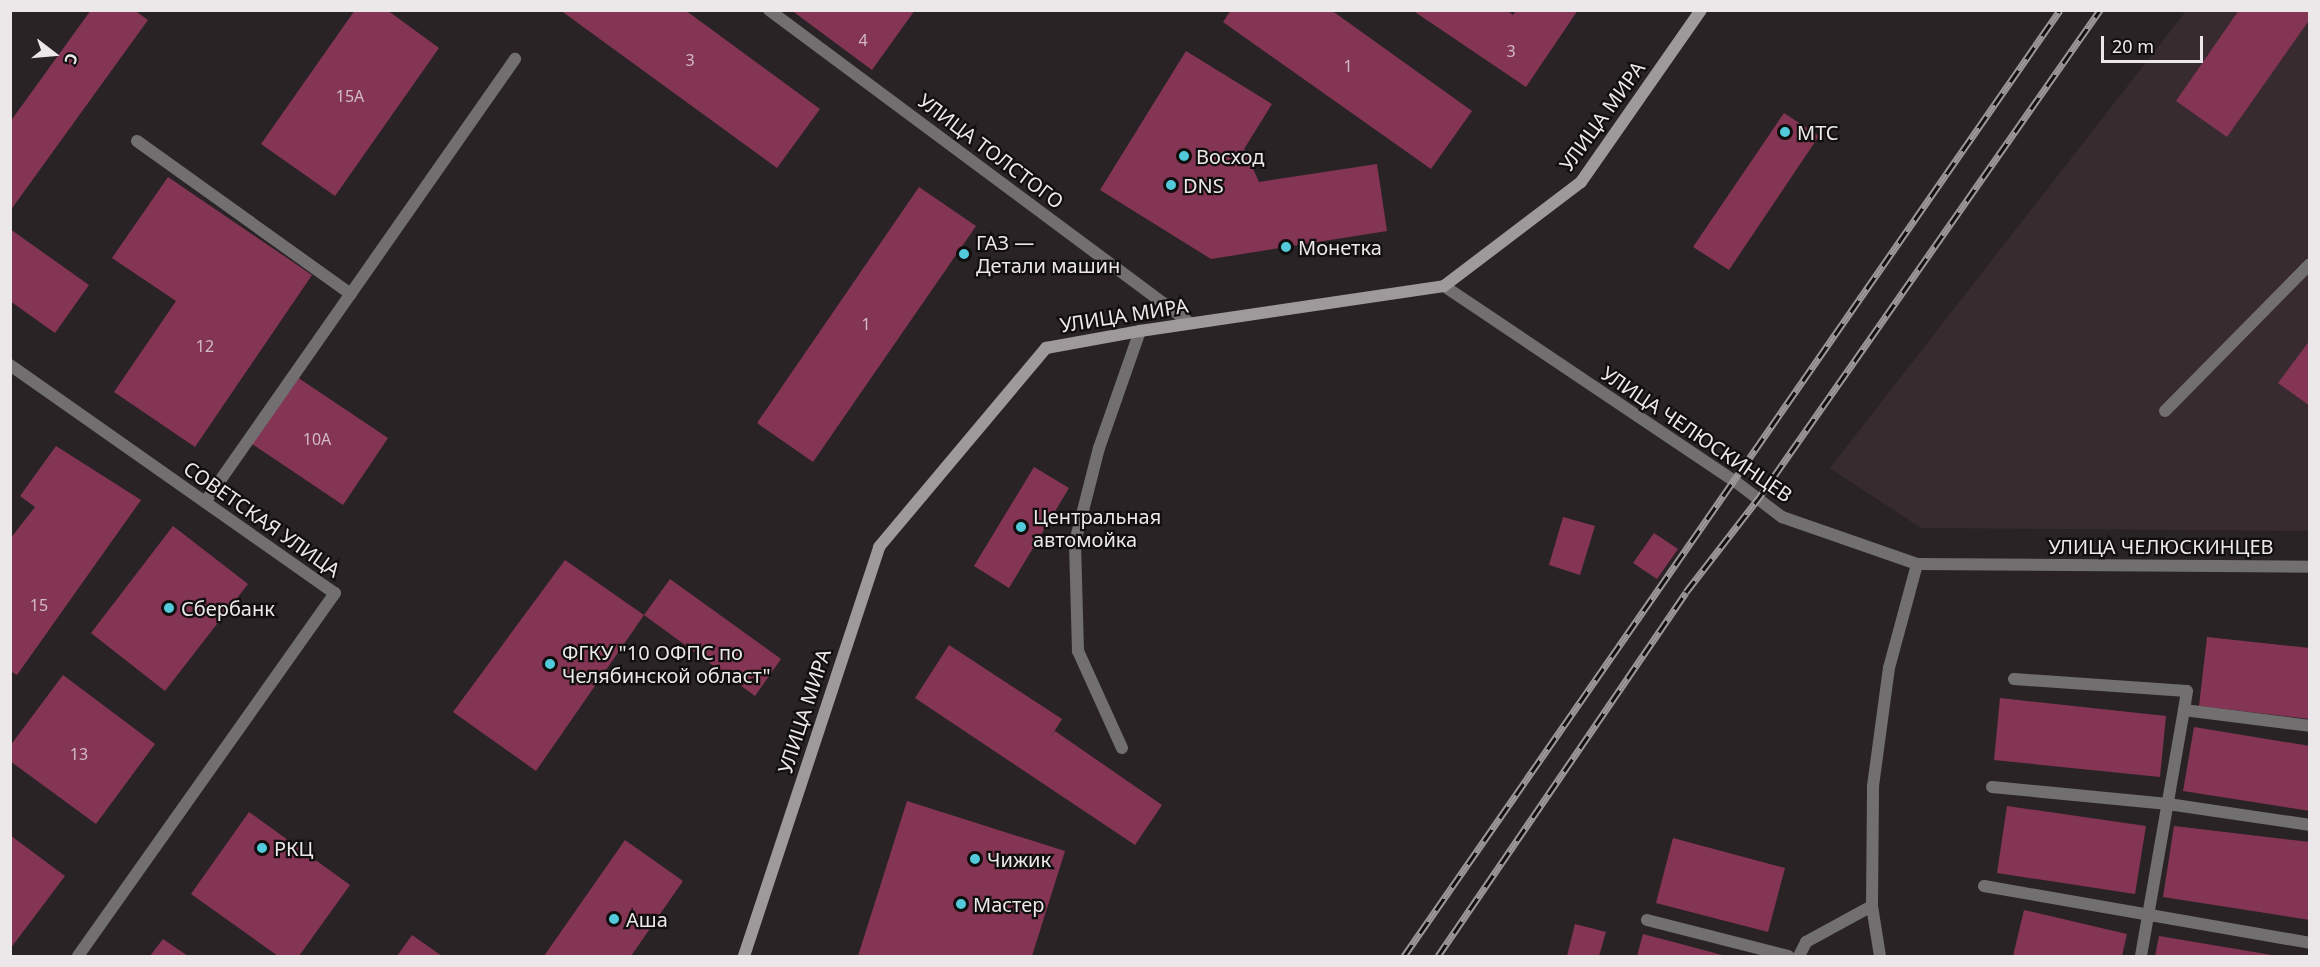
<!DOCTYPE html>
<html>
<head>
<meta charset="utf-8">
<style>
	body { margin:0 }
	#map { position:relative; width:2320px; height:967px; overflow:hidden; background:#2a2325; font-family:"Noto Sans",sans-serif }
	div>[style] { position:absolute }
	.built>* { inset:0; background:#382b2f }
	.building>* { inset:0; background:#843553 }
	.lane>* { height:12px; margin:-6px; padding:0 6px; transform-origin:6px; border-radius:6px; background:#726f70 }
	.street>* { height:12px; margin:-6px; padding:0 6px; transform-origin:6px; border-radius:6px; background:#726f70 }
	.secondary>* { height:12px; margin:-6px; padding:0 6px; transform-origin:6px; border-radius:6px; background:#9e999a }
	.rail>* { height:7px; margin-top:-3.5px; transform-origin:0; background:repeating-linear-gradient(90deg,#110e0e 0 14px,#9b9697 0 28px); box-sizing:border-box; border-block:2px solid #9b9697 }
	.dots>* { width:16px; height:16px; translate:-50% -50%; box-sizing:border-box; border:3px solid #110e0e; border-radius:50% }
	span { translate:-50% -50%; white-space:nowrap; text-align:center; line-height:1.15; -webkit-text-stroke:4.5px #110e0e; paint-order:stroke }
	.number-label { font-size:16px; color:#d2bbc4 }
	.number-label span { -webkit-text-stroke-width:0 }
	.street-label { font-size:20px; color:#ece8e9 }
	.poi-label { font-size:20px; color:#ece8e9 }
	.left { translate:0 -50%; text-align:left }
	.frame { position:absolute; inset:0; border:12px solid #ece8e9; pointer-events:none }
	.north { position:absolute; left:24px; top:24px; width:60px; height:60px; -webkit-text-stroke:4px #110e0e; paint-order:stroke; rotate:106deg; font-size:16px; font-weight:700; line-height:24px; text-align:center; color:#ece8e9 }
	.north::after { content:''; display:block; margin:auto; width:21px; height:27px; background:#ece8e9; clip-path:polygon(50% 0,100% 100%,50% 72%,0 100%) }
	.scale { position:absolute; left:2101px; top:36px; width:102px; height:27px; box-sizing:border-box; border:3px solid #ece8e9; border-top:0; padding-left:8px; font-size:18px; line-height:21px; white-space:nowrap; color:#ece8e9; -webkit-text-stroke:4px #110e0e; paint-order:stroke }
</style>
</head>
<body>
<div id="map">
	<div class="built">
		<div style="clip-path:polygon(2186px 11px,2309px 11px,2309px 531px,1921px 528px,1830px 468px)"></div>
	</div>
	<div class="building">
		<div style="clip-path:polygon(91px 10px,134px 10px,148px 20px,10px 211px,10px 122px)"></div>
		<div style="clip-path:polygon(355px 10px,387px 10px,439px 48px,335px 196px,261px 144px)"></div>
		<div style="clip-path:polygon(560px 10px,685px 10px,820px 109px,777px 168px)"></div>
		<div style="clip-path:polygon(791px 10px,915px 10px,872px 70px)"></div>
		<div style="clip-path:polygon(1231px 10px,1331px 10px,1472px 111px,1431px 169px,1223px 22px)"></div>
		<div style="clip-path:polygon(1412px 10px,1507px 10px,1513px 15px,1516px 10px,1578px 10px,1526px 87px)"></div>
		<div style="clip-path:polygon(2239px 10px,2310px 10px,2310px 19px,2227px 137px,2176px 101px)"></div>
		<div style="clip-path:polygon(1186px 51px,1272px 104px,1244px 149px,1259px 182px,1377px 164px,1387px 231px,1211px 259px,1100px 190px)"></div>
		<div style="clip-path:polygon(1784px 113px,1819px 136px,1729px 270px,1693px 247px)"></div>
		<div style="clip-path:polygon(168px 177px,312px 275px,195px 447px,114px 392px,176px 301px,112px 258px)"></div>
		<div style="clip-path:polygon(919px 187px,976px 226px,813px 462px,757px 423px)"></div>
		<div style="clip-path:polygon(10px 229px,89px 285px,55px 333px,10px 301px)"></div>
		<div style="clip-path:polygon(2310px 340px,2310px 406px,2278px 383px)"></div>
		<div style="clip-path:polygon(291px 373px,388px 438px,343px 505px,246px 440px)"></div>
		<div style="clip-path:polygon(56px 446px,141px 500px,17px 675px,10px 671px,10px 539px,35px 507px,20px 496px)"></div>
		<div style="clip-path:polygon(1034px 467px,1069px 488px,1009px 588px,974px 566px)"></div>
		<div style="clip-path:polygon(1563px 517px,1595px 526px,1580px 575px,1549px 565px)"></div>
		<div style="clip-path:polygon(173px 526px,248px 584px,165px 691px,91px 633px)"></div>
		<div style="clip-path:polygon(1654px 533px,1678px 549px,1657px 579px,1633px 563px)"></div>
		<div style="clip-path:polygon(565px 560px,644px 615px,536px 771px,453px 712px)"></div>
		<div style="clip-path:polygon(670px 579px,781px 659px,755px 696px,644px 615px)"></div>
		<div style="clip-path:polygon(2207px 637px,2310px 648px,2310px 719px,2199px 706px)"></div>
		<div style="clip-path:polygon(949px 645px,1062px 719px,1050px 738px,1055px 731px,1162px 805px,1135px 845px,915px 698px)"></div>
		<div style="clip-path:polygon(63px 675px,155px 744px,96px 824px,10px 761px,10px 746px)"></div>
		<div style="clip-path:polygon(2000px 698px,2166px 716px,2160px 777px,1994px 760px)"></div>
		<div style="clip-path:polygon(2194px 727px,2310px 746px,2310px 811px,2183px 791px)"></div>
		<div style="clip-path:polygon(907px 801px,1065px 851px,1032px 956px,858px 956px)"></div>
		<div style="clip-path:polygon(2007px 806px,2146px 826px,2135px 894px,1997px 873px)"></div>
		<div style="clip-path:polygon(249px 812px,350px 885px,299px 956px,278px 956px,191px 894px)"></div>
		<div style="clip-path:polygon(2174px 826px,2310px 842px,2310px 920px,2163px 897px)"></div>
		<div style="clip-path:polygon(10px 835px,65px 876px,10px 949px)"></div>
		<div style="clip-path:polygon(1673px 838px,1785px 868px,1768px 932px,1656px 903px)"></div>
		<div style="clip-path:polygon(625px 840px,683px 881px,631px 956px,544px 956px)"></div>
		<div style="clip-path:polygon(2024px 910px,2127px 934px,2122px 956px,2013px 956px)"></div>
		<div style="clip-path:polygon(1575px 924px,1606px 932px,1599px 956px,1567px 956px)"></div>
		<div style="clip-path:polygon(1643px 934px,1726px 956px,1637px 956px)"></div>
		<div style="clip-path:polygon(412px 935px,442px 956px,397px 956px)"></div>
		<div style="clip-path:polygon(2159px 936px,2272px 955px,2272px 956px,2155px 956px)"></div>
		<div style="clip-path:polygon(163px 939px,188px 956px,150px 956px)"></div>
	</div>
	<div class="lane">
		<div style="left:137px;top:141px;width:263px;rotate:35.6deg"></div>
		<div style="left:2165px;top:411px;width:206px;rotate:-45.4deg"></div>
		<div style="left:205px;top:502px;width:541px;rotate:-55.02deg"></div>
		<div style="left:2014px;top:679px;width:173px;rotate:4deg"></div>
		<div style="left:2187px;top:691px;width:19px;rotate:99deg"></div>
		<div style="left:2184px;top:710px;width:127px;rotate:7.2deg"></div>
		<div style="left:1122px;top:748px;width:107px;rotate:-114.4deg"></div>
		<div style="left:1078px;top:651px;width:109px;rotate:-91.6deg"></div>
		<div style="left:1075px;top:542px;width:97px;rotate:-75.7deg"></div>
		<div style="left:1099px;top:448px;width:124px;rotate:-70.7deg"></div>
		<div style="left:1992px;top:787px;width:177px;rotate:5.5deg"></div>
		<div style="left:2168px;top:804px;width:144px;rotate:8.4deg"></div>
		<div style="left:1984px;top:886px;width:331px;rotate:9.9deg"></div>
		<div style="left:1647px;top:920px;width:146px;rotate:14.3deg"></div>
		<div style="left:2141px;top:956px;width:250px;rotate:-80.1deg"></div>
	</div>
	<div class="street">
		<div style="left:769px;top:10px;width:525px;rotate:36.63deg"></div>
		<div style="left:1444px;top:286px;width:352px;rotate:33.9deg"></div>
		<div style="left:1736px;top:482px;width:58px;rotate:37.3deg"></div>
		<div style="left:1782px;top:517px;width:143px;rotate:19.2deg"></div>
		<div style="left:1917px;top:564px;width:393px;rotate:0.4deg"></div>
		<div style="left:10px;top:365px;width:397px;rotate:35.1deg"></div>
		<div style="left:335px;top:593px;width:445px;rotate:125.3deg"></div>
		<div style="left:1799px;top:956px;width:16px;rotate:-63deg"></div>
		<div style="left:1806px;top:942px;width:75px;rotate:-28.6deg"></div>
		<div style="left:1880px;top:956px;width:51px;rotate:-99.1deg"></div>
		<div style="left:1872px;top:906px;width:120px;rotate:-89.5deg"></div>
		<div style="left:1873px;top:786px;width:119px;rotate:-82.3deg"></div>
		<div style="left:1889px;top:668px;width:108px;rotate:-74.9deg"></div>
	</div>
	<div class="secondary">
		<div style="left:744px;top:956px;width:431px;rotate:-71.7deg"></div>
		<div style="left:879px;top:547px;width:260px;rotate:-50deg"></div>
		<div style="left:1046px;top:348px;width:96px;rotate:-10.3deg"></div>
		<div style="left:1140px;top:331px;width:307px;rotate:-8.4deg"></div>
		<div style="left:1444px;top:286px;width:172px;rotate:-37.2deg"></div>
		<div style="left:1581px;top:182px;width:210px;rotate:-55.1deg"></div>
	</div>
	<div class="rail">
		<div style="left:1404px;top:956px;width:1151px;rotate:-55.26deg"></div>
		<div style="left:1438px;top:956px;width:440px;rotate:-55.7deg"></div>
		<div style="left:1686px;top:592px;width:118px;rotate:-52.3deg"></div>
		<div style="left:1758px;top:499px;width:597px;rotate:-55.03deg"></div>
	</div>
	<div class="dots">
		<div style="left:1785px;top:132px;background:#53cadc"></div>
		<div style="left:1184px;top:156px;background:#53cadc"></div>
		<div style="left:1171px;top:185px;background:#53cadc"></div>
		<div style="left:1286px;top:247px;background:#53cadc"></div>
		<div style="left:964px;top:254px;background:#53cadc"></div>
		<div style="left:1021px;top:527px;background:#53cadc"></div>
		<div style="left:169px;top:608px;background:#53cadc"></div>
		<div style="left:550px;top:664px;background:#53cadc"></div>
		<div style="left:262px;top:848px;background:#53cadc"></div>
		<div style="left:975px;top:859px;background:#53cadc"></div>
		<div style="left:961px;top:904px;background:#53cadc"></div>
		<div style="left:614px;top:919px;background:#53cadc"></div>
	</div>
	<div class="number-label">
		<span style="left:863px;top:40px">4</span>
		<span style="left:1511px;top:51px">3</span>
		<span style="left:690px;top:60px">3</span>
		<span style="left:1348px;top:66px">1</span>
		<span style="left:350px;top:96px">15А</span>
		<span style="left:866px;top:324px">1</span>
		<span style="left:205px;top:346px">12</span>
		<span style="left:317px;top:439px">10А</span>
		<span style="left:39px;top:605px">15</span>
		<span style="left:79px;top:754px">13</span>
	</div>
	<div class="street-label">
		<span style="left:1602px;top:116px;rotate:-54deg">УЛИЦА МИРА</span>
		<span style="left:991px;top:151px;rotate:37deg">УЛИЦА ТОЛСТОГО</span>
		<span style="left:1124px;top:315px;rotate:-9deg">УЛИЦА МИРА</span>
		<span style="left:1697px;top:434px;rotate:34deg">УЛИЦА ЧЕЛЮСКИНЦЕВ</span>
		<span style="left:262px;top:519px;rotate:35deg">СОВЕТСКАЯ УЛИЦА</span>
		<span style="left:2161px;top:546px">УЛИЦА ЧЕЛЮСКИНЦЕВ</span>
		<span style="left:804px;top:711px;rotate:-72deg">УЛИЦА МИРА</span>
	</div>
	<div class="poi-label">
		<span class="left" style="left:1797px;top:132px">МТС</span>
		<span class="left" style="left:1196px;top:156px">Восход</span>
		<span class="left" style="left:1183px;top:185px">DNS</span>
		<span class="left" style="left:976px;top:254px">ГАЗ —<br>Детали машин</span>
		<span class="left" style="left:1298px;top:247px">Монетка</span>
		<span class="left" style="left:1033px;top:528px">Центральная<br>автомойка</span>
		<span class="left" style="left:181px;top:608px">Сбербанк</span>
		<span class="left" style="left:562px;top:664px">ФГКУ "10 ОФПС по<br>Челябинской област"</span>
		<span class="left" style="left:274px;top:848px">РКЦ</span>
		<span class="left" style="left:987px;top:859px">Чижик</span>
		<span class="left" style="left:973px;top:904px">Мастер</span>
		<span class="left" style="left:626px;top:919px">Аша</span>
	</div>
	<div class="frame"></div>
	<div class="north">С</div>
	<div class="scale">20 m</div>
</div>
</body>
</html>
